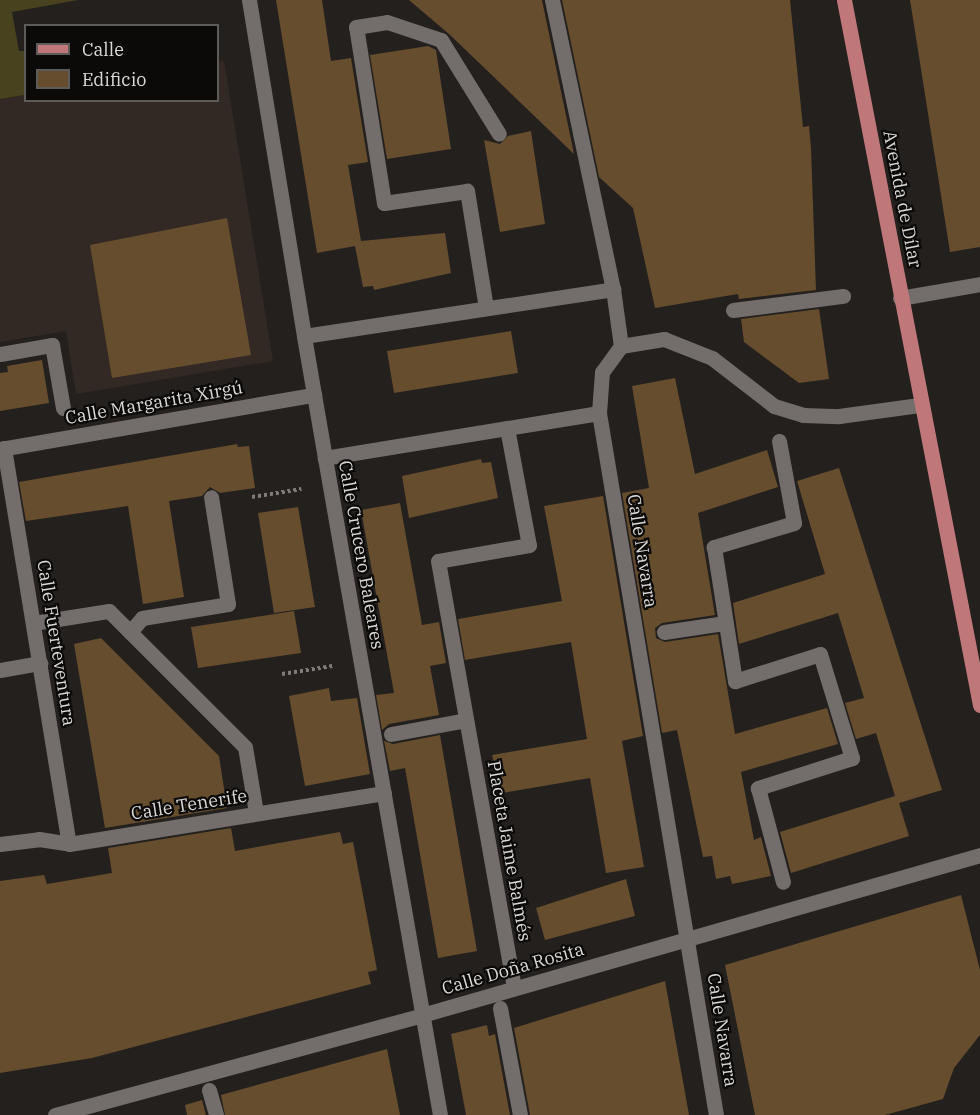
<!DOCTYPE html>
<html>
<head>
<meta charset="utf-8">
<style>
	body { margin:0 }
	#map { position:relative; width:980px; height:1115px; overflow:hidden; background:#24201e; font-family:"IBM Plex Serif",serif }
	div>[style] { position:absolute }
	.built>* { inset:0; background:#322924 }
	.green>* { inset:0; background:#48421f }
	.building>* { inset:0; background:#654d2e }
	.path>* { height:4px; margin-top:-2px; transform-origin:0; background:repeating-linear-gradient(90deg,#7e7b79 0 3px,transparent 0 6px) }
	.pedestrian>* { height:15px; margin:-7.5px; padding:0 7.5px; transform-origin:7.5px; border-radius:7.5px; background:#736e6c }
	.minor>* { height:15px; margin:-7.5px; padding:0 7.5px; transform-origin:7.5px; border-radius:7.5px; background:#736e6c }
	.tertiary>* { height:15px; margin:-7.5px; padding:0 7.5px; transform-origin:7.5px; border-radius:7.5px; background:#736e6c }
	.primary>* { height:15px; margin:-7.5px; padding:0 7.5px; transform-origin:7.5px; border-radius:7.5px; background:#bf7779 }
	span { translate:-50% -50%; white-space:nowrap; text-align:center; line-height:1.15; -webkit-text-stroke:4.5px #0b0a09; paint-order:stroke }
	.street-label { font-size:18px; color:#dbd8d7 }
	.legend { position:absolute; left:24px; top:24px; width:195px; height:78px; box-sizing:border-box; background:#0b0a09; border:2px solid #5e5c5b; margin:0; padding:8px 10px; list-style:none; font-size:18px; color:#dbd8d7 }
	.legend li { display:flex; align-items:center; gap:12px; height:30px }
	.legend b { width:30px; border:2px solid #5e5c5b }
</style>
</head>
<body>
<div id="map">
	<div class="built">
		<div style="clip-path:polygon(224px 61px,273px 361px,76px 394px,66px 331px,0 342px,0 99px,25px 95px,26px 100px,218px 100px,218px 62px)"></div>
	</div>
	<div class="green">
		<div style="clip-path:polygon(0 0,78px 0,12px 12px,19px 51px,25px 51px,25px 95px,0 99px)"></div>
	</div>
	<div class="building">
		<div style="clip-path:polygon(276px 0,322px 0,331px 61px,351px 58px,368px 162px,348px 165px,361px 241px,445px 233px,451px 273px,374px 290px,373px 286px,363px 287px,355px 246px,317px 253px)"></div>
		<div style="clip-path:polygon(409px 0,542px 0,574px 154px,449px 34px)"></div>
		<div style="clip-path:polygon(562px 0,790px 0,803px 127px,809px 126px,811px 148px,816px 290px,739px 299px,738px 294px,655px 308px,633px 208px,599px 177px)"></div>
		<div style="clip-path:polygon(910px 0,980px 0,980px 247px,950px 252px)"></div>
		<div style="clip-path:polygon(428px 46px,436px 50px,451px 149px,387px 159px,370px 55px)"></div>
		<div style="clip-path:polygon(531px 131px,545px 224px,500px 232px,484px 140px,500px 144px,508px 136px)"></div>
		<div style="clip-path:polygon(227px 218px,251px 355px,112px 378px,90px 245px)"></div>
		<div style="clip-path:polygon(819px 309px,829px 379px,799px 383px,744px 342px,741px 319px)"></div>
		<div style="clip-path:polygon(511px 331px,518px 373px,394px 393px,387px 351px)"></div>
		<div style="clip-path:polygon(42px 360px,49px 403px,0 411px,0 373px,8px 372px,7px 366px)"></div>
		<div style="clip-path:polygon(675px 378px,695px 474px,767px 450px,778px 487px,698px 513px,715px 615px,662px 623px,655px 628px,656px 638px,665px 642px,718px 634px,735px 734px,827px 708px,838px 744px,741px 772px,754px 840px,761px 837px,771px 876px,732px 884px,730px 876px,716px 879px,712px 856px,703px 857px,677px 730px,662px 733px,622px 493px,649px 488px,632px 386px)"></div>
		<div style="clip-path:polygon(237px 444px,238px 447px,249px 446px,255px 488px,220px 493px,210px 487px,202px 496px,169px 501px,184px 597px,143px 604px,128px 506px,26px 521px,19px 482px)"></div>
		<div style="clip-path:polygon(481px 459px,482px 463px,491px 462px,498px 498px,409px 518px,402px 476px)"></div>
		<div style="clip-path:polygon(839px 468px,942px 790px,899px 803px,909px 836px,791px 873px,780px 832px,895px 796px,876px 733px,856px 739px,845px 703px,864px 698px,838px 613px,739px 644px,733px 603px,825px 574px,797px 481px)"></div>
		<div style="clip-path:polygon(603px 496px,643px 736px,622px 741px,644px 867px,606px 873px,590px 778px,502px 793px,492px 755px,587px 739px,571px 642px,465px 660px,458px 619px,562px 601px,544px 506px)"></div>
		<div style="clip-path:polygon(400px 503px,422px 625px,439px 622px,446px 663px,430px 666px,439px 715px,389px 724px,382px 730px,376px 695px,394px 693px,361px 510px)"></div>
		<div style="clip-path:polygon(298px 507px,315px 607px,274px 613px,258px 513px)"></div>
		<div style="clip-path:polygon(294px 611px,301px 653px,198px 668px,191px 627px)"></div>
		<div style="clip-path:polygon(101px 638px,219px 756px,227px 808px,105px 828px,74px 644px)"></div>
		<div style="clip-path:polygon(329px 688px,331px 701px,357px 698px,370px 774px,305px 786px,289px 696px)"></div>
		<div style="clip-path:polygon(440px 735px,477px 951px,438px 958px,405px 768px,390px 771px,384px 741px,393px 744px)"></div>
		<div style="clip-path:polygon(231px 828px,235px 851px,340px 832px,343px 844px,353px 842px,377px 970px,368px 972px,371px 984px,92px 1058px,0 1073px,0 881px,44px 875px,47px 884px,112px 873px,108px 848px)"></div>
		<div style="clip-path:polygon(626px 879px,635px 916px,545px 940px,536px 908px)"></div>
		<div style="clip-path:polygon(961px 895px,980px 970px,980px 1035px,954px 1068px,943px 1099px,885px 1115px,755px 1115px,725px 965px)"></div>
		<div style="clip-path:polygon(665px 981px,689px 1115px,530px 1115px,514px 1028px)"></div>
		<div style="clip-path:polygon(487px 1025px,489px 1036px,495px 1034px,510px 1115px,466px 1115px,451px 1034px)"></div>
		<div style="clip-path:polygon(387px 1049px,400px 1115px,225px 1115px,221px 1095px)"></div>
		<div style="clip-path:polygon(202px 1100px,206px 1115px,187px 1115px,185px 1105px)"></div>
	</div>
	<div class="path">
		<div style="left:252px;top:497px;width:50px;rotate:-9.3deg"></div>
		<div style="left:282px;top:674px;width:51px;rotate:-9.1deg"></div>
	</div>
	<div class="pedestrian">
		<div style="left:733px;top:310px;width:111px;rotate:-7.3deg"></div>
		<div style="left:0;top:354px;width:53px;rotate:-9.8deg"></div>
		<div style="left:52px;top:345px;width:64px;rotate:80.1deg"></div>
		<div style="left:779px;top:441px;width:83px;rotate:79.6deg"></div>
		<div style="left:794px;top:523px;width:84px;rotate:163.3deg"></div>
		<div style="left:714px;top:547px;width:136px;rotate:81.1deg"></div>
		<div style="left:735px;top:681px;width:89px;rotate:-17.6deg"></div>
		<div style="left:820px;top:654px;width:109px;rotate:72.9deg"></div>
		<div style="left:852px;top:758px;width:99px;rotate:162.3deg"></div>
		<div style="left:758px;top:788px;width:97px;rotate:75.1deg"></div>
		<div style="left:664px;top:632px;width:62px;rotate:-8.4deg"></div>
		<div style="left:500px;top:1008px;width:109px;rotate:79.4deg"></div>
		<div style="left:209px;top:1090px;width:26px;rotate:74deg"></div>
	</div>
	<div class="minor">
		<div style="left:249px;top:0;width:340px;rotate:80.7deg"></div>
		<div style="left:552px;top:0;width:295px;rotate:78.1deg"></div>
		<div style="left:486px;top:308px;width:119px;rotate:-99.2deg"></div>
		<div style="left:467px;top:191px;width:84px;rotate:171.8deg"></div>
		<div style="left:384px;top:203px;width:178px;rotate:-99deg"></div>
		<div style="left:356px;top:27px;width:31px;rotate:-9deg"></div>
		<div style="left:387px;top:22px;width:57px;rotate:18.4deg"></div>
		<div style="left:441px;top:40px;width:110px;rotate:58.3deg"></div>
		<div style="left:599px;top:413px;width:712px;rotate:80.54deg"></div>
		<div style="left:507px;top:428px;width:119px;rotate:79.4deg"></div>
		<div style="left:529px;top:545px;width:92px;rotate:170deg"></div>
		<div style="left:438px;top:561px;width:434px;rotate:79.9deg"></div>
		<div style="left:4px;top:448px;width:401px;rotate:80.7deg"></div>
		<div style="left:325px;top:458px;width:667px;rotate:80.07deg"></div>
		<div style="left:33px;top:623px;width:77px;rotate:-9deg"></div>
		<div style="left:109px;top:611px;width:192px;rotate:45deg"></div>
		<div style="left:245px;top:747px;width:67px;rotate:80.5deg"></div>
		<div style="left:130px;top:632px;width:18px;rotate:-49deg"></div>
		<div style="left:142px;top:618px;width:87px;rotate:-9.2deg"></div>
		<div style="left:228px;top:604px;width:108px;rotate:-99deg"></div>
		<div style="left:0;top:670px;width:41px;rotate:-9.9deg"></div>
		<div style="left:391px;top:734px;width:76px;rotate:-10.6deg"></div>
		<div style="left:0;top:844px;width:39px;rotate:-7deg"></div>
		<div style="left:39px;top:839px;width:30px;rotate:9deg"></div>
		<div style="left:69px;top:844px;width:319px;rotate:-9.2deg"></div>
	</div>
	<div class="tertiary">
		<div style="left:613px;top:289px;width:58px;rotate:82deg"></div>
		<div style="left:621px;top:346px;width:32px;rotate:126deg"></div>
		<div style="left:602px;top:372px;width:41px;rotate:94.2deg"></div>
		<div style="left:599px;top:413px;width:278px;rotate:170.7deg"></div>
		<div style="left:325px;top:458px;width:124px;rotate:-99.8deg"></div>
		<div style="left:304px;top:336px;width:313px;rotate:-8.6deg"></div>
		<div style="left:900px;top:298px;width:81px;rotate:-9.9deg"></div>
		<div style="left:621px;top:346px;width:44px;rotate:-9.2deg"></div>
		<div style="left:664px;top:339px;width:52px;rotate:21.6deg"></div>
		<div style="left:712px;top:358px;width:78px;rotate:37.7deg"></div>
		<div style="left:774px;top:406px;width:30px;rotate:17deg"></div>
		<div style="left:803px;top:415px;width:36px;rotate:2deg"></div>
		<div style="left:839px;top:416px;width:81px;rotate:-7.8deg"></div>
		<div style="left:0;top:449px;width:319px;rotate:-9.8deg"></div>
		<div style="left:55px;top:1115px;width:380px;rotate:-15.2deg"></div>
		<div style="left:422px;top:1015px;width:580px;rotate:-16deg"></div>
	</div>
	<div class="primary">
		<div style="left:844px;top:0;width:718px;rotate:79.08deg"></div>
	</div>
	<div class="street-label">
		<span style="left:902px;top:199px;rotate:79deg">Avenida de Dílar</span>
		<span style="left:154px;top:403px;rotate:-10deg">Calle Margarita Xirgú</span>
		<span style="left:642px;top:551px;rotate:81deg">Calle Navarra</span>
		<span style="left:361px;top:555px;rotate:80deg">Calle Crucero Baleares</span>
		<span style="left:56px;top:643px;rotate:81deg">Calle Fuerteventura</span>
		<span style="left:189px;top:805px;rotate:-9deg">Calle Tenerife</span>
		<span style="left:509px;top:851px;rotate:80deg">Placeta Jaime Balmés</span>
		<span style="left:513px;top:969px;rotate:-16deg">Calle Doña Rosita</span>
		<span style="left:722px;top:1030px;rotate:81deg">Calle Navarra</span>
	</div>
	<ul class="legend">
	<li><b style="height:8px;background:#bf7779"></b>Calle</li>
	<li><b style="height:16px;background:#654d2e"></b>Edificio</li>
	</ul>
</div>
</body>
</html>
